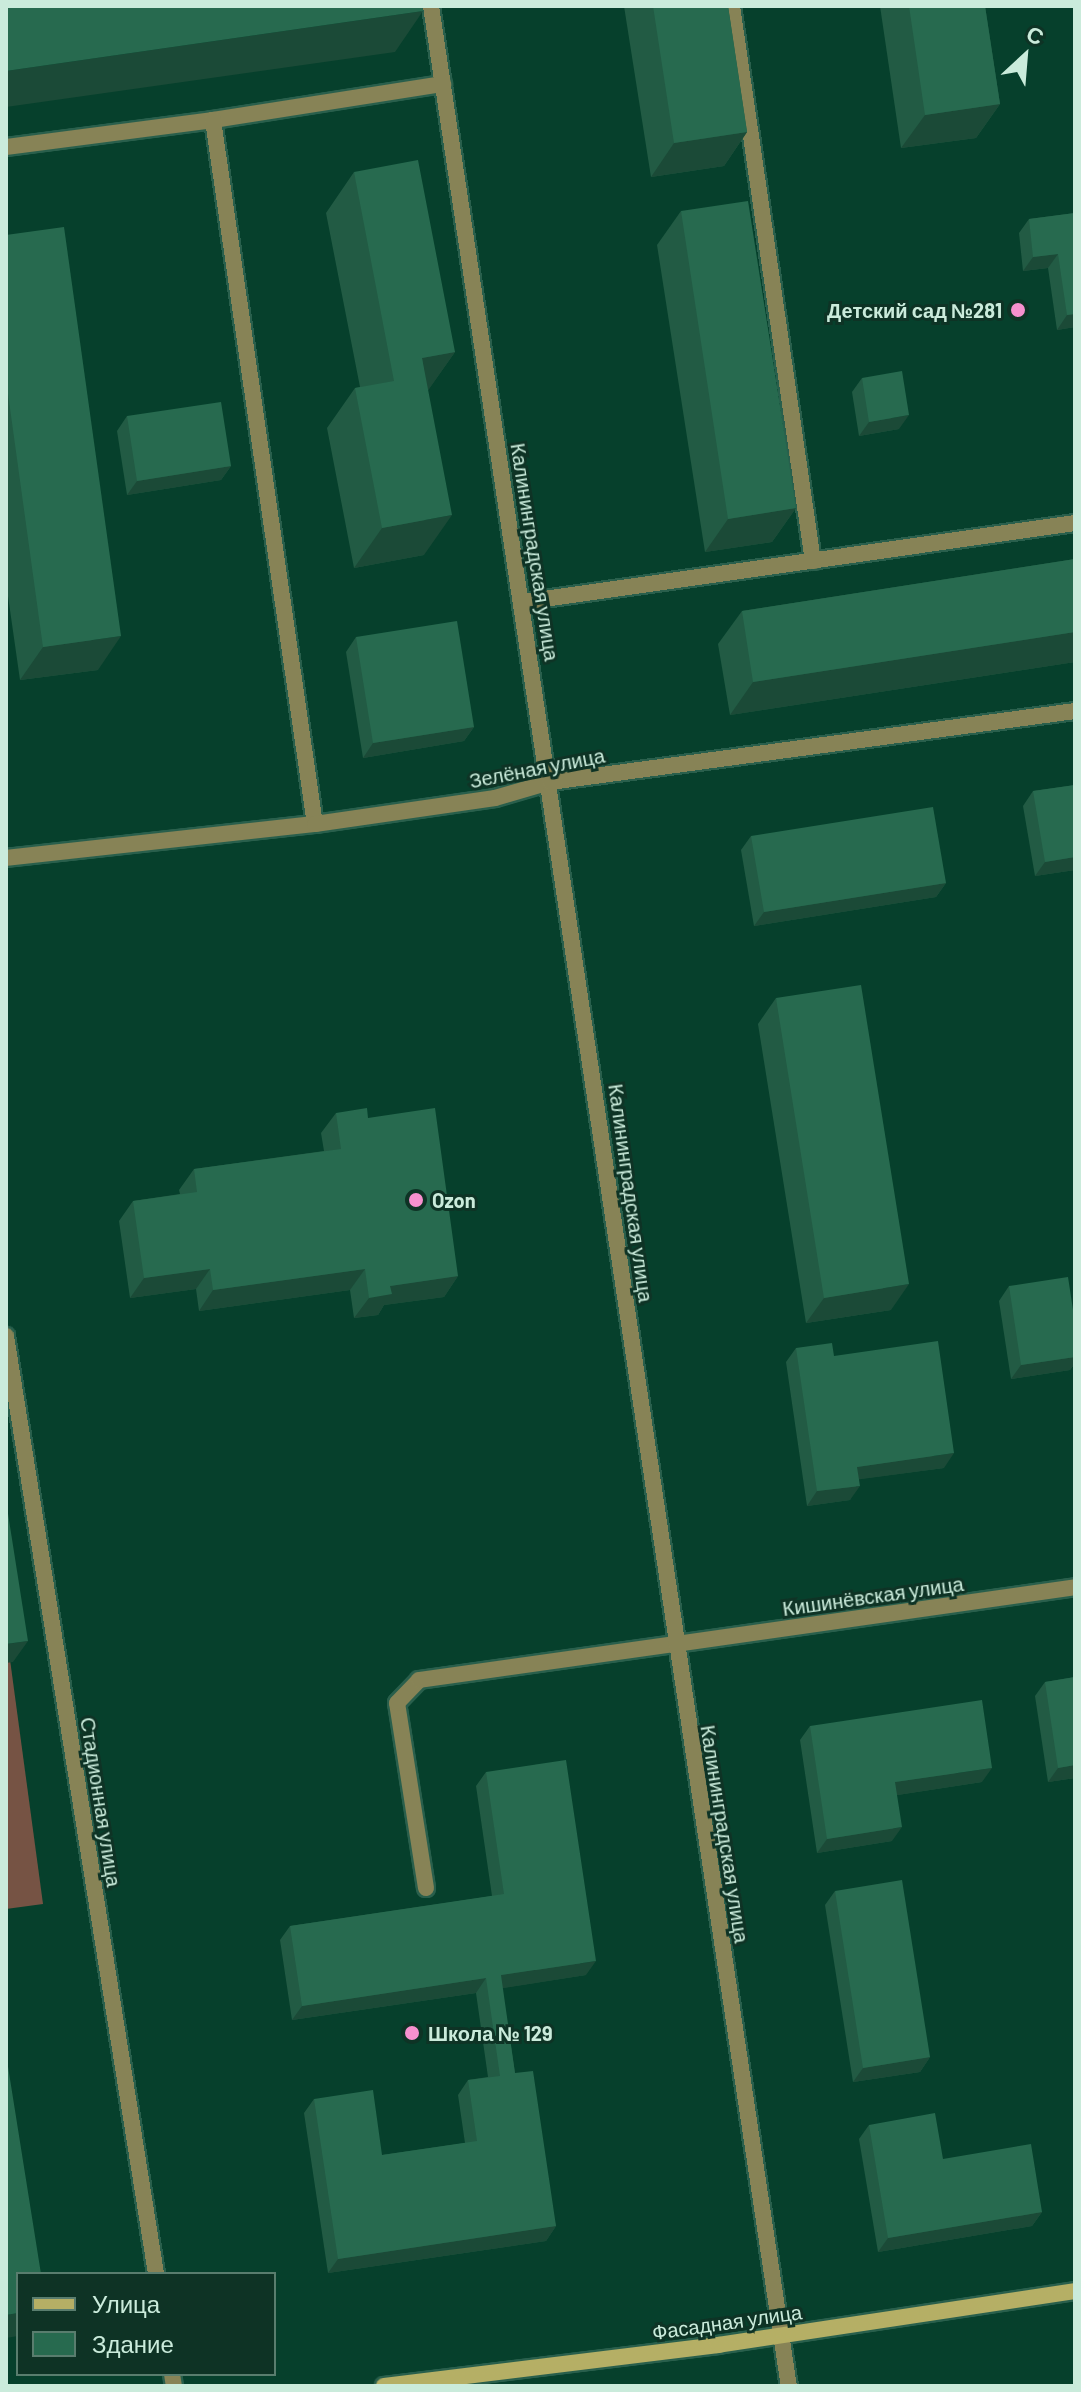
<!DOCTYPE html>
<html>
<head>
<meta charset="utf-8">
<style>
	body { margin:0 }
	#map { position:relative; width:1081px; height:2392px; overflow:hidden; background:#06402c; font-family:Barlow,sans-serif }
	div>[style] { position:absolute }
	.green>* { inset:0; background:#765344 }
	.roads { filter:drop-shadow(2px 0 #295f4c) drop-shadow(-2px 0 #295f4c) drop-shadow(0 2px #295f4c) drop-shadow(0 -2px #295f4c) }
	.service>* { height:16px; margin:-8px; padding:0 8px; transform-origin:8px; border-radius:8px; background:#878356 }
	.minor>* { height:16px; margin:-8px; padding:0 8px; transform-origin:8px; border-radius:8px; background:#878356 }
	.tertiary>* { height:16px; margin:-8px; padding:0 8px; transform-origin:8px; border-radius:8px; background:#878356 }
	.secondary>* { height:16px; margin:-8px; padding:0 8px; transform-origin:8px; border-radius:8px; background:#b5af65 }
	.wall>* { inset:0; background:#225b44 }
	.shaded-wall>* { inset:0; background:#1b4a37 }
	.building>* { inset:0; background:#276a4f }
	.dots>* { width:22px; height:22px; translate:-50% -50%; box-sizing:border-box; border:4px solid #0e3325; border-radius:50% }
	span { translate:-50% -50%; white-space:nowrap; text-align:center; line-height:1.15; -webkit-text-stroke:6px #0e3325; paint-order:stroke }
	.poi-label { font-size:20px; color:#caebdb; font-weight:700 }
	.right { translate:-100% -50%; text-align:right }
	.left { translate:0 -50%; text-align:left }
	.street-label { font-size:20px; color:#caebdb }
	.frame { position:absolute; inset:0; border:8px solid #caebdb; pointer-events:none }
	.legend { position:absolute; left:16px; top:2272px; width:260px; height:104px; box-sizing:border-box; background:#0e3325; border:2px solid #597d6e; margin:0; padding:10px 14px; list-style:none; font-size:24px; color:#caebdb }
	.legend li { display:flex; align-items:center; gap:16px; height:40px }
	.legend b { width:40px; border:2px solid #597d6e }
	.north { position:absolute; left:985px; top:16px; width:80px; height:80px; -webkit-text-stroke:6px #0e3325; paint-order:stroke; rotate:26deg; font-size:22px; font-weight:700; line-height:32px; text-align:center; color:#caebdb }
	.north::after { content:''; display:block; margin:auto; width:28px; height:36px; background:#caebdb; clip-path:polygon(50% 0,100% 100%,50% 72%,0 100%) }
</style>
</head>
<body>
<div id="map">
	<div class="green">
		<div style="clip-path:polygon(6px 1630px,43px 1904px,6px 1909px)"></div>
	</div>
	<div class="roads">
		<div class="service">
			<div style="left:732px;top:6px;width:561px;rotate:81.7deg"></div>
			<div style="left:213px;top:120px;width:233px;rotate:-8.9deg"></div>
			<div style="left:6px;top:147px;width:209px;rotate:-7.4deg"></div>
			<div style="left:213px;top:120px;width:711px;rotate:81.76deg"></div>
			<div style="left:523px;top:602px;width:558px;rotate:-8.14deg"></div>
			<div style="left:426px;top:1888px;width:187px;rotate:-98.9deg"></div>
			<div style="left:397px;top:1703px;width:32px;rotate:-46deg"></div>
			<div style="left:419px;top:1680px;width:260px;rotate:-8deg"></div>
		</div>
		<div class="minor">
			<div style="left:6px;top:858px;width:311px;rotate:-6.3deg"></div>
			<div style="left:315px;top:824px;width:182px;rotate:-8.2deg"></div>
			<div style="left:495px;top:798px;width:57px;rotate:-16.2deg"></div>
			<div style="left:6px;top:1336px;width:950px;rotate:80.91deg"></div>
			<div style="left:676px;top:1644px;width:403px;rotate:-8.1deg"></div>
			<div style="left:172px;top:2374px;width:12px;rotate:81deg"></div>
		</div>
		<div class="tertiary">
			<div style="left:431px;top:6px;width:2407px;rotate:81.45deg"></div>
			<div style="left:550px;top:782px;width:530px;rotate:-7.7deg"></div>
		</div>
		<div class="secondary">
			<div style="left:384px;top:2386px;width:337px;rotate:-7deg"></div>
			<div style="left:718px;top:2345px;width:361px;rotate:-8.6deg"></div>
		</div>
	</div>
	<div class="wall">
		<div style="clip-path:polygon(624px 6px,728px 6px,747px 132px,724px 166px,651px 177px)"></div>
		<div style="clip-path:polygon(880px 6px,985px 6px,1000px 104px,976px 138px,901px 148px)"></div>
		<div style="clip-path:polygon(354px 172px,455px 352px,428px 390px,424px 555px,354px 568px,327px 428px,355px 388px,360px 387px,326px 213px)"></div>
		<div style="clip-path:polygon(681px 211px,796px 508px,772px 542px,705px 552px,657px 245px)"></div>
		<div style="clip-path:polygon(1075px 213px,1075px 327px,1057px 330px,1048px 268px,1023px 271px,1019px 233px,1029px 219px)"></div>
		<div style="clip-path:polygon(6px 235px,98px 670px,20px 680px,6px 582px)"></div>
		<div style="clip-path:polygon(862px 378px,899px 429px,859px 436px,852px 392px)"></div>
		<div style="clip-path:polygon(127px 416px,231px 466px,221px 480px,127px 495px,117px 431px)"></div>
		<div style="clip-path:polygon(1075px 559px,1075px 662px,730px 715px,718px 644px,742px 611px)"></div>
		<div style="clip-path:polygon(356px 637px,474px 727px,464px 741px,363px 758px,346px 652px)"></div>
		<div style="clip-path:polygon(1075px 785px,1075px 870px,1035px 876px,1023px 806px,1033px 791px)"></div>
		<div style="clip-path:polygon(751px 836px,946px 883px,936px 897px,754px 926px,741px 850px)"></div>
		<div style="clip-path:polygon(776px 998px,891px 1310px,806px 1323px,758px 1024px)"></div>
		<div style="clip-path:polygon(336px 1113px,368px 1118px,458px 1276px,444px 1297px,384px 1305px,378px 1315px,354px 1318px,350px 1290px,199px 1311px,196px 1289px,130px 1298px,119px 1221px,133px 1201px,180px 1194px,179px 1190px,194px 1169px,324px 1151px,321px 1133px)"></div>
		<div style="clip-path:polygon(1009px 1286px,1075px 1323px,1075px 1363px,1070px 1370px,1011px 1379px,999px 1301px)"></div>
		<div style="clip-path:polygon(796px 1348px,834px 1356px,944px 1468px,859px 1479px,850px 1500px,807px 1506px,786px 1362px)"></div>
		<div style="clip-path:polygon(1075px 1677px,1075px 1778px,1048px 1782px,1035px 1696px,1045px 1682px)"></div>
		<div style="clip-path:polygon(810px 1726px,982px 1782px,897px 1795px,892px 1841px,817px 1853px,800px 1740px)"></div>
		<div style="clip-path:polygon(486px 1772px,586px 1975px,502px 1988px,515px 2073px,556px 2226px,546px 2241px,328px 2273px,304px 2113px,314px 2099px,382px 2155px,465px 2143px,458px 2095px,468px 2080px,488px 2077px,476px 1993px,292px 2020px,280px 1940px,290px 1926px,492px 1896px,476px 1786px)"></div>
		<div style="clip-path:polygon(835px 1891px,930px 2057px,920px 2072px,853px 2082px,825px 1905px)"></div>
		<div style="clip-path:polygon(869px 2125px,943px 2159px,1042px 2212px,1032px 2226px,878px 2252px,859px 2139px)"></div>
	</div>
	<div class="shaded-wall">
		<div style="clip-path:polygon(423px 11px,395px 52px,6px 107px,6px 71px)"></div>
		<div style="clip-path:polygon(1000px 104px,976px 138px,901px 148px,925px 115px)"></div>
		<div style="clip-path:polygon(747px 132px,724px 166px,651px 177px,674px 143px)"></div>
		<div style="clip-path:polygon(1058px 254px,1048px 268px,1023px 271px,1033px 257px)"></div>
		<div style="clip-path:polygon(1075px 314px,1075px 327px,1057px 330px,1067px 315px)"></div>
		<div style="clip-path:polygon(455px 352px,427px 392px,422px 358px)"></div>
		<div style="clip-path:polygon(909px 415px,899px 429px,859px 436px,869px 422px)"></div>
		<div style="clip-path:polygon(231px 466px,221px 480px,127px 495px,137px 481px)"></div>
		<div style="clip-path:polygon(796px 508px,772px 542px,705px 552px,728px 519px)"></div>
		<div style="clip-path:polygon(452px 515px,424px 555px,354px 568px,382px 528px)"></div>
		<div style="clip-path:polygon(1075px 632px,1075px 662px,730px 715px,753px 682px)"></div>
		<div style="clip-path:polygon(121px 636px,98px 670px,20px 680px,43px 647px)"></div>
		<div style="clip-path:polygon(474px 727px,464px 741px,363px 758px,373px 743px)"></div>
		<div style="clip-path:polygon(1075px 857px,1075px 870px,1035px 876px,1045px 862px)"></div>
		<div style="clip-path:polygon(946px 883px,936px 897px,754px 926px,764px 912px)"></div>
		<div style="clip-path:polygon(210px 1269px,196px 1289px,130px 1298px,144px 1278px)"></div>
		<div style="clip-path:polygon(365px 1269px,350px 1290px,199px 1311px,213px 1290px)"></div>
		<div style="clip-path:polygon(458px 1276px,444px 1297px,384px 1305px,378px 1315px,354px 1318px,369px 1298px,390px 1286px)"></div>
		<div style="clip-path:polygon(909px 1284px,891px 1310px,806px 1323px,824px 1298px)"></div>
		<div style="clip-path:polygon(1075px 1357px,1075px 1363px,1070px 1370px,1011px 1379px,1021px 1365px)"></div>
		<div style="clip-path:polygon(954px 1453px,944px 1468px,847px 1481px,857px 1467px)"></div>
		<div style="clip-path:polygon(860px 1486px,850px 1500px,807px 1506px,817px 1491px)"></div>
		<div style="clip-path:polygon(28px 1641px,13px 1662px,6px 1663px,6px 1644px)"></div>
		<div style="clip-path:polygon(1075px 1765px,1075px 1778px,1048px 1782px,1058px 1768px)"></div>
		<div style="clip-path:polygon(992px 1768px,982px 1782px,885px 1797px,895px 1782px)"></div>
		<div style="clip-path:polygon(902px 1827px,892px 1841px,817px 1853px,827px 1839px)"></div>
		<div style="clip-path:polygon(596px 1961px,586px 1975px,491px 1990px,501px 1975px)"></div>
		<div style="clip-path:polygon(486px 1978px,476px 1993px,292px 2020px,302px 2006px)"></div>
		<div style="clip-path:polygon(930px 2057px,920px 2072px,853px 2082px,863px 2068px)"></div>
		<div style="clip-path:polygon(1042px 2212px,1032px 2226px,878px 2252px,888px 2238px)"></div>
		<div style="clip-path:polygon(556px 2226px,546px 2241px,328px 2273px,338px 2259px)"></div>
		<div style="clip-path:polygon(18px 2313px,18px 2336px,6px 2338px,6px 2315px)"></div>
	</div>
	<div class="building">
		<div style="clip-path:polygon(6px 6px,422px 6px,423px 11px,6px 71px)"></div>
		<div style="clip-path:polygon(653px 6px,728px 6px,747px 132px,674px 143px)"></div>
		<div style="clip-path:polygon(909px 6px,985px 6px,1000px 104px,925px 115px)"></div>
		<div style="clip-path:polygon(418px 160px,455px 352px,422px 358px,452px 515px,382px 528px,355px 388px,394px 381px,354px 172px)"></div>
		<div style="clip-path:polygon(748px 201px,796px 508px,728px 519px,681px 211px)"></div>
		<div style="clip-path:polygon(1075px 213px,1075px 314px,1067px 315px,1058px 254px,1033px 257px,1029px 219px)"></div>
		<div style="clip-path:polygon(64px 227px,121px 636px,43px 647px,6px 379px,6px 235px)"></div>
		<div style="clip-path:polygon(902px 371px,909px 415px,869px 422px,862px 378px)"></div>
		<div style="clip-path:polygon(221px 402px,231px 466px,137px 481px,127px 416px)"></div>
		<div style="clip-path:polygon(1075px 559px,1075px 632px,753px 682px,742px 611px)"></div>
		<div style="clip-path:polygon(457px 621px,474px 727px,373px 743px,356px 637px)"></div>
		<div style="clip-path:polygon(1075px 785px,1075px 857px,1045px 862px,1033px 791px)"></div>
		<div style="clip-path:polygon(933px 807px,946px 883px,764px 912px,751px 836px)"></div>
		<div style="clip-path:polygon(861px 985px,909px 1284px,824px 1298px,776px 998px)"></div>
		<div style="clip-path:polygon(367px 1108px,368px 1118px,435px 1108px,458px 1276px,390px 1286px,392px 1294px,369px 1298px,365px 1269px,213px 1290px,210px 1269px,144px 1278px,133px 1201px,197px 1192px,194px 1169px,341px 1149px,336px 1113px)"></div>
		<div style="clip-path:polygon(1068px 1277px,1075px 1323px,1075px 1357px,1021px 1365px,1009px 1286px)"></div>
		<div style="clip-path:polygon(938px 1341px,954px 1453px,857px 1467px,860px 1486px,817px 1491px,796px 1348px,832px 1343px,834px 1356px)"></div>
		<div style="clip-path:polygon(6px 1501px,28px 1641px,6px 1644px)"></div>
		<div style="clip-path:polygon(1075px 1677px,1075px 1765px,1058px 1768px,1045px 1682px)"></div>
		<div style="clip-path:polygon(982px 1700px,992px 1768px,895px 1782px,902px 1827px,827px 1839px,810px 1726px)"></div>
		<div style="clip-path:polygon(566px 1760px,596px 1961px,501px 1975px,515px 2073px,533px 2071px,556px 2226px,338px 2259px,314px 2099px,373px 2090px,382px 2155px,477px 2141px,468px 2080px,500px 2076px,486px 1978px,302px 2006px,290px 1926px,504px 1894px,486px 1772px)"></div>
		<div style="clip-path:polygon(902px 1880px,930px 2057px,863px 2068px,835px 1891px)"></div>
		<div style="clip-path:polygon(6px 2054px,41px 2274px,18px 2274px,18px 2313px,6px 2315px)"></div>
		<div style="clip-path:polygon(935px 2113px,943px 2159px,1031px 2144px,1042px 2212px,888px 2238px,869px 2125px)"></div>
	</div>
	<div class="dots">
		<div style="left:1018px;top:310px;background:#f790ce"></div>
		<div style="left:416px;top:1200px;background:#f790ce"></div>
		<div style="left:412px;top:2033px;background:#f790ce"></div>
	</div>
	<div class="poi-label">
		<span class="right" style="left:1002px;top:310px">Детский сад №281</span>
		<span class="left" style="left:432px;top:1200px">Ozon</span>
		<span class="left" style="left:428px;top:2033px">Школа № 129</span>
	</div>
	<div class="street-label">
		<span style="left:535px;top:552px;rotate:81deg">Калининградская улица</span>
		<span style="left:537px;top:768px;rotate:-11deg">Зелёная улица</span>
		<span style="left:631px;top:1193px;rotate:82deg">Калининградская улица</span>
		<span style="left:873px;top:1596px;rotate:-8deg">Кишинёвская улица</span>
		<span style="left:101px;top:1802px;rotate:81deg">Стадионная улица</span>
		<span style="left:725px;top:1834px;rotate:81deg">Калининградская улица</span>
		<span style="left:727px;top:2322px;rotate:-8deg">Фасадная улица</span>
	</div>
	<div class="frame"></div>
	<ul class="legend">
	<li><b style="height:10px;background:#b5af65"></b>Улица</li>
	<li><b style="height:22px;background:#276a4f"></b>Здание</li>
	</ul>
	<div class="north">С</div>
</div>
</body>
</html>
